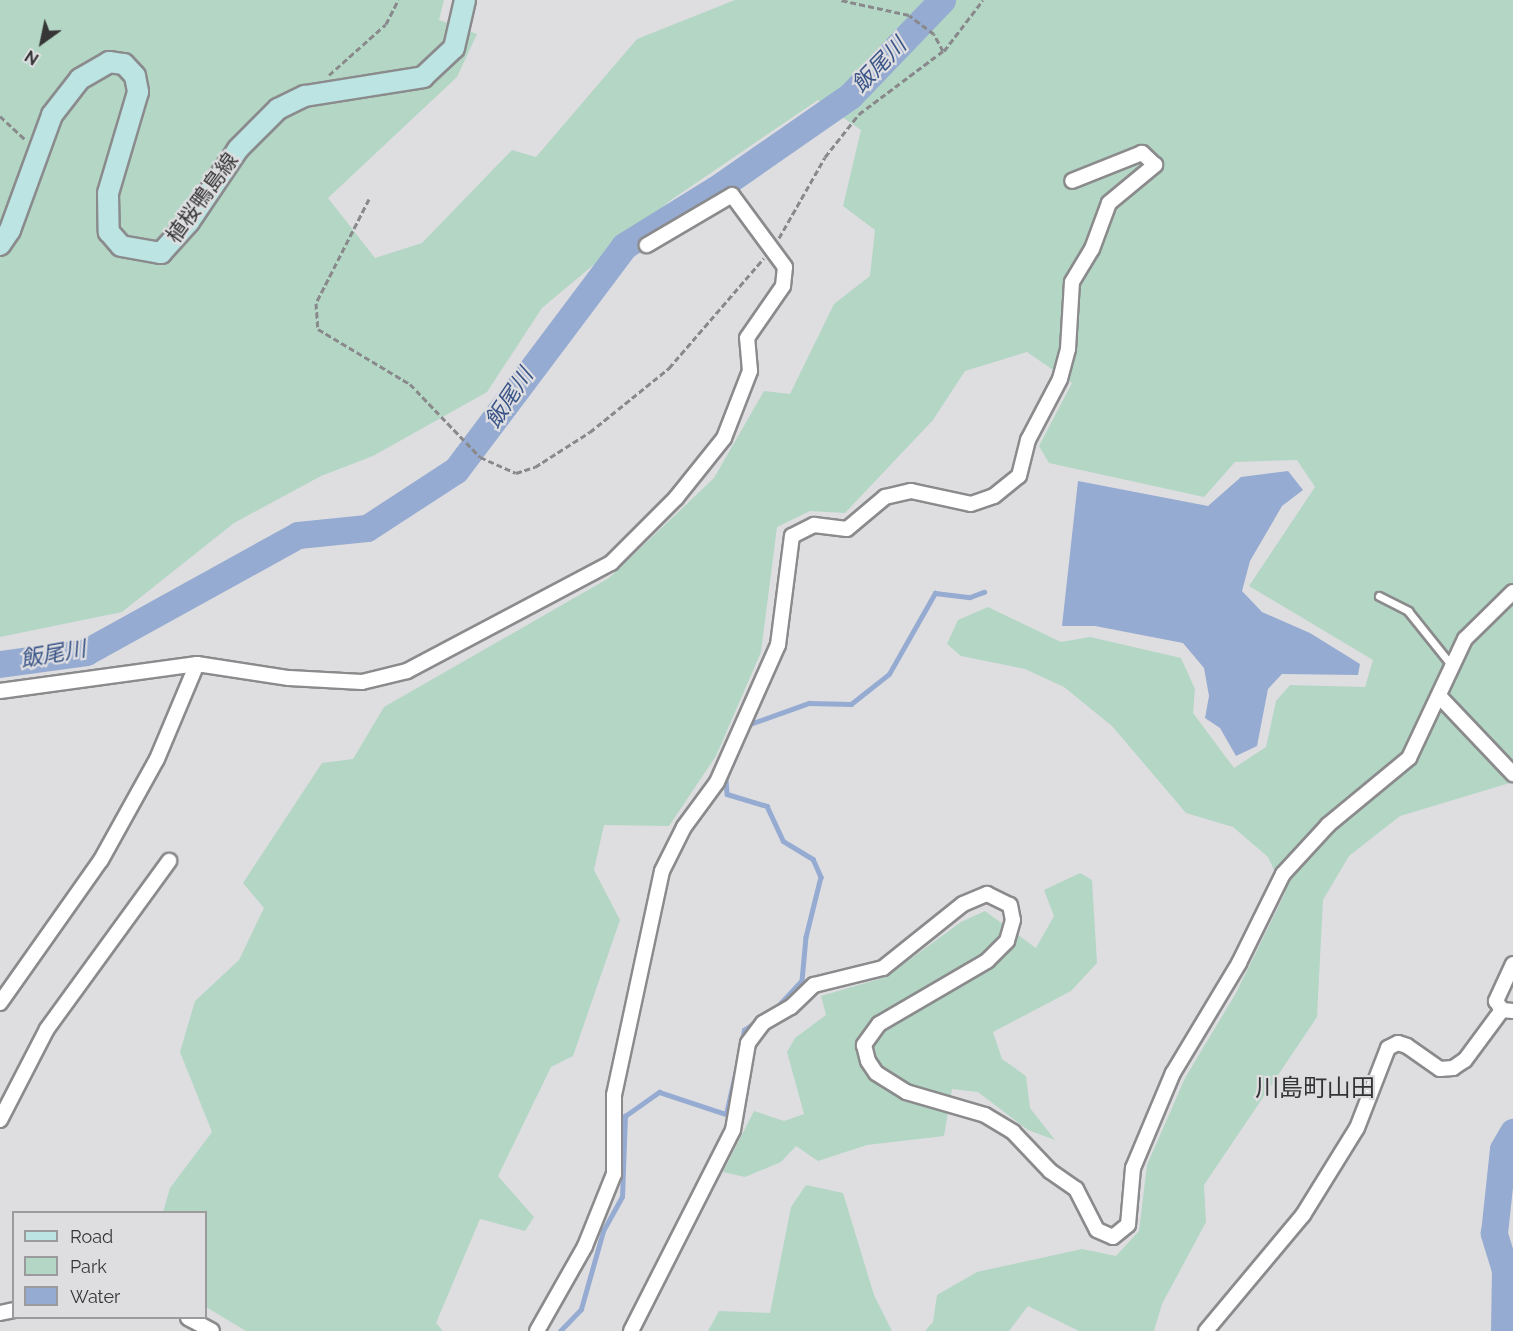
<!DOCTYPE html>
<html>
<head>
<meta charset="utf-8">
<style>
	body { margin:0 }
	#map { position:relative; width:1513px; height:1331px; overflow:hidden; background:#dedee1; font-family:Raleway,"Noto Sans JP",sans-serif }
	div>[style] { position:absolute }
	.green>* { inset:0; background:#b3d6c5 }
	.water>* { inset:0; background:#96abd1 }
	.stream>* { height:4.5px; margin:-2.25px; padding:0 2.25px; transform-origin:2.25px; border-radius:2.25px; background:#96abd1 }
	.river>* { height:27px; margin:-13.5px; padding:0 13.5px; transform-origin:13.5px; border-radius:13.5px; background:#96abd1 }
	.path>* { height:3px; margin-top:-1.5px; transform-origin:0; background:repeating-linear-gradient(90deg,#89898b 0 6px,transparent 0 9px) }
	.roads { filter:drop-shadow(2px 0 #8b8b8d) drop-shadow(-2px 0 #8b8b8d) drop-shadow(0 2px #8b8b8d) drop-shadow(0 -2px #8b8b8d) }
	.service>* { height:7px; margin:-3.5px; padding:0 3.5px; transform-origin:3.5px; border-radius:3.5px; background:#fff }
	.minor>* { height:14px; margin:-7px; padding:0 7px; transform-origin:7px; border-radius:7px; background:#fff }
	.secondary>* { height:20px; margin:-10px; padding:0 10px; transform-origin:10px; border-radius:10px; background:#bce4e2 }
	span { translate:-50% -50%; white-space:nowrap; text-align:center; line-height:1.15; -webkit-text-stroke:4.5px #dedee1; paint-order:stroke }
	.street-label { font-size:21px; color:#363637 }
	.water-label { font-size:22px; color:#3a5588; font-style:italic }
	.quarter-label { font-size:24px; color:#323335 }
	.legend { position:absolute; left:12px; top:1211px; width:195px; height:108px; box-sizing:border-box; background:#dedee1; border:2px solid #9b9b9d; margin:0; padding:8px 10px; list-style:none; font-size:18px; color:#363637 }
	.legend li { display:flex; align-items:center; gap:12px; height:30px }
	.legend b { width:30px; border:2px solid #9b9b9d }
	.north { position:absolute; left:12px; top:12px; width:60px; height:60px; -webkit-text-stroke:4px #dedee1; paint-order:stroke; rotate:213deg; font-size:16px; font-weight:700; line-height:24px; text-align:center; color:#363637 }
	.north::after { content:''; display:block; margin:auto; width:21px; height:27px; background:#363637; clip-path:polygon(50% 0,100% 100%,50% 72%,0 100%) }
</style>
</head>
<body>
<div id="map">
	<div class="green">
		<div style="clip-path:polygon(0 0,444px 0,439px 20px,477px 34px,457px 77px,328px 198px,375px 258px,422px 243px,512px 150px,536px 157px,637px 39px,735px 0,1513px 0,1513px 782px,1400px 816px,1349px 856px,1323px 900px,1317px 1017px,1204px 1185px,1206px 1222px,1162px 1304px,1154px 1331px,1079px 1331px,1028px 1306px,1009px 1331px,925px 1331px,933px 1322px,937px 1295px,977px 1272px,1082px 1249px,1116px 1256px,1139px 1231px,1147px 1165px,1185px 1078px,1236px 993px,1285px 893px,1268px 857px,1233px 827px,1186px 813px,1112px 726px,1064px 687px,1025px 669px,961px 656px,947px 644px,958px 620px,988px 607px,1061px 642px,1090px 637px,1181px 658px,1195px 689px,1193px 713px,1234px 768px,1266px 747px,1276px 701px,1290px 685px,1365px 687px,1373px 660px,1249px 586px,1315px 487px,1297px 460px,1235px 462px,1204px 497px,1049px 463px,1039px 446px,1072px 383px,1027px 352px,965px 371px,933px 420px,845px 513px,810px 511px,777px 527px,761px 652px,716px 756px,669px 826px,604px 825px,594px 870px,620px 920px,573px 1056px,551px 1067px,498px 1176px,534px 1217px,525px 1231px,480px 1219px,436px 1323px,443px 1331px,246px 1331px,206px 1307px,206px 1212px,163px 1212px,170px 1188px,212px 1132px,180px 1052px,195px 1001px,239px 960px,264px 908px,243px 883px,322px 763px,353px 759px,384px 707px,609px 578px,714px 478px,764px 391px,790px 394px,834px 304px,870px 276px,875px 230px,843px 206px,861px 130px,818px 100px,671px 200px,542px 308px,487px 392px,373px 456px,321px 476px,234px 523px,122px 612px,0 637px)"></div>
		<div style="clip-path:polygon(1080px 873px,1092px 880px,1097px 963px,1071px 991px,993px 1032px,1002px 1059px,1026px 1076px,1030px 1108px,1055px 1140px,1028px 1130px,978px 1092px,952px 1089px,944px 1136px,867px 1145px,818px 1161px,796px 1146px,781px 1162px,745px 1177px,723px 1172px,754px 1111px,784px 1121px,804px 1114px,787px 1052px,795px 1038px,826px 1015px,821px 996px,886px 977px,961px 922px,985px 911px,1036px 948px,1054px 916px,1044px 890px)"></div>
		<div style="clip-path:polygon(806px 1185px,843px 1193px,874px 1295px,892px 1331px,708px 1331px,719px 1311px,770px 1313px,791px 1207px)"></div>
	</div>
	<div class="water">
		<div style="clip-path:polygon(1288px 471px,1303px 490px,1282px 506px,1250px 561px,1242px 591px,1262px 612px,1310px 633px,1360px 664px,1358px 675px,1282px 674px,1268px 689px,1257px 746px,1236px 756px,1220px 728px,1205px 718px,1209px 696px,1204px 668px,1183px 643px,1095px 626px,1062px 626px,1078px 481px,1208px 506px,1241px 477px)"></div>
	</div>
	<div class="stream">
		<div style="left:750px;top:724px;width:63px;rotate:-19.6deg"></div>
		<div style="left:809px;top:703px;width:42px;rotate:1.4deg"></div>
		<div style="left:851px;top:704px;width:48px;rotate:-38.3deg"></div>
		<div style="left:889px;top:674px;width:93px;rotate:-60.4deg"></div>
		<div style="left:935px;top:593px;width:35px;rotate:7deg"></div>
		<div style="left:970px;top:597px;width:15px;rotate:-20deg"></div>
		<div style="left:737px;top:753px;width:28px;rotate:113deg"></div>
		<div style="left:726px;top:779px;width:15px;rotate:86deg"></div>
		<div style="left:727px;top:794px;width:42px;rotate:16.7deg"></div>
		<div style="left:767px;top:806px;width:38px;rotate:65deg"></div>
		<div style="left:783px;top:841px;width:35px;rotate:31deg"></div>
		<div style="left:813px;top:859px;width:20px;rotate:66deg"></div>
		<div style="left:821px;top:877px;width:62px;rotate:104deg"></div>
		<div style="left:806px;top:937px;width:44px;rotate:95.2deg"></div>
		<div style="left:802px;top:981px;width:34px;rotate:133deg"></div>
		<div style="left:741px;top:1047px;width:17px;rotate:-80deg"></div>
		<div style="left:744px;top:1030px;width:19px;rotate:-35deg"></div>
		<div style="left:560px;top:1331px;width:30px;rotate:-46deg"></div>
		<div style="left:581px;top:1309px;width:81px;rotate:-74.2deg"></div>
		<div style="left:603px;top:1231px;width:39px;rotate:-61deg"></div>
		<div style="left:622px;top:1197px;width:81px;rotate:-87.9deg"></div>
		<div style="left:625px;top:1116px;width:42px;rotate:-35.2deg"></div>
		<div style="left:659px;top:1092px;width:71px;rotate:18.2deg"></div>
		<div style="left:726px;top:1114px;width:54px;rotate:-77.2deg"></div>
	</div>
	<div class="river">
		<div style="left:0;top:664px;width:87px;rotate:-7.9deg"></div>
		<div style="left:86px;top:652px;width:242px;rotate:-28.9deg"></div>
		<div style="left:298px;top:535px;width:69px;rotate:-5.8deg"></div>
		<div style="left:367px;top:528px;width:106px;rotate:-33.1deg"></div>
		<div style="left:456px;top:470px;width:280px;rotate:-53.1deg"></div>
		<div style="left:624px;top:246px;width:108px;rotate:-31.8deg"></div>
		<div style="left:716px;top:189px;width:163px;rotate:-34.8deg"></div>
		<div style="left:850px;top:96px;width:133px;rotate:-46.2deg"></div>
		<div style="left:1504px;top:1331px;width:61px;rotate:-89.1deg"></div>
		<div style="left:1505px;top:1270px;width:39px;rotate:-107deg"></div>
		<div style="left:1494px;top:1233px;width:84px;rotate:-83.9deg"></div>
		<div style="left:1503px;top:1149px;width:20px;rotate:-60deg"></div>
	</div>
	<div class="path">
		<div style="left:944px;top:51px;width:64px;rotate:-52.6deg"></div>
		<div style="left:329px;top:75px;width:76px;rotate:-41.8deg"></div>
		<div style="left:386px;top:24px;width:27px;rotate:-63deg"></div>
		<div style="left:0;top:116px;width:35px;rotate:43deg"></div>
		<div style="left:369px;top:199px;width:117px;rotate:117deg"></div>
		<div style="left:316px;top:303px;width:26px;rotate:86deg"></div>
		<div style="left:318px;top:329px;width:107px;rotate:30.9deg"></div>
		<div style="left:410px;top:384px;width:101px;rotate:46.2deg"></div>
		<div style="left:480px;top:457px;width:39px;rotate:24deg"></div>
		<div style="left:516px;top:473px;width:20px;rotate:-18deg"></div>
		<div style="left:535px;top:467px;width:65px;rotate:-32.5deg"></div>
		<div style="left:590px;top:432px;width:102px;rotate:-39deg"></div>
		<div style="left:669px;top:368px;width:145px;rotate:-49.2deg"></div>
		<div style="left:779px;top:238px;width:93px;rotate:-60.4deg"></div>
		<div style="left:825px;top:157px;width:55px;rotate:-51.7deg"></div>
		<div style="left:859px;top:114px;width:105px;rotate:-36.9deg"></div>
		<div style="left:943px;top:51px;width:19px;rotate:-118deg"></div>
		<div style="left:934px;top:34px;width:31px;rotate:-143deg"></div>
		<div style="left:909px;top:15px;width:71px;rotate:-167.7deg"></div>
	</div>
	<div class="roads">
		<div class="service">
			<div style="left:1379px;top:596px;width:33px;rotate:27deg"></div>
			<div style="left:1408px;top:611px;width:70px;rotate:51.3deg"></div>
		</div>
		<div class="minor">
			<div style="left:0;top:691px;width:199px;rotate:-7.8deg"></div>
			<div style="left:197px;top:664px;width:93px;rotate:8.7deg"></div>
			<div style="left:289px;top:678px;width:73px;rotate:3.1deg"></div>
			<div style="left:362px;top:682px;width:46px;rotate:-13.7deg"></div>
			<div style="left:407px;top:671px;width:231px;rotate:-27.9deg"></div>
			<div style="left:611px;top:563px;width:92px;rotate:-45deg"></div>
			<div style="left:676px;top:498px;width:77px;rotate:-51.3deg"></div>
			<div style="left:724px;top:438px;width:72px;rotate:-68.8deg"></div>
			<div style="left:750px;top:371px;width:33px;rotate:-95deg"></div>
			<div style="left:747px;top:338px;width:63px;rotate:-55.3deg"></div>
			<div style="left:783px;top:286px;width:19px;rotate:-84deg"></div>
			<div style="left:785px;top:267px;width:89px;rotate:-126.4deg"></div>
			<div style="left:732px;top:195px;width:99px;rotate:149.5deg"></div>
			<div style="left:1439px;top:696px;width:108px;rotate:46.5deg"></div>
			<div style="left:1513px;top:964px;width:41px;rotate:114.7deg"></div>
			<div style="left:1496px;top:1001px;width:11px;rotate:56deg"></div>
			<div style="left:1502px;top:1010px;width:11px;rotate:5deg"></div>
			<div style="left:0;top:1003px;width:175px;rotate:-54.8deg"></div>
			<div style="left:101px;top:860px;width:115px;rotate:-61deg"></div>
			<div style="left:157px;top:759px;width:103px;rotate:-67.2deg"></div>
			<div style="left:0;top:1120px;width:102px;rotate:-62.7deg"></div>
			<div style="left:47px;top:1029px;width:208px;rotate:-54deg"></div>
			<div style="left:0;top:1313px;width:14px;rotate:-12deg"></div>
			<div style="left:188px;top:1318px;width:27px;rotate:28deg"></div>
			<div style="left:537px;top:1331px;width:98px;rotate:-60.5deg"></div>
			<div style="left:585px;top:1246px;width:78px;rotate:-68.1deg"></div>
			<div style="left:614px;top:1174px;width:79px;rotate:-90deg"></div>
			<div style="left:614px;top:1095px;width:229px;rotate:-77.9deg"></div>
			<div style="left:662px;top:871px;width:49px;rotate:-63.4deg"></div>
			<div style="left:684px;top:827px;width:56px;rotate:-53.7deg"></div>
			<div style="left:717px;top:782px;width:150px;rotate:-66deg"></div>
			<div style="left:778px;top:645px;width:110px;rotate:-82.7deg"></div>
			<div style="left:792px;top:536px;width:25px;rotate:-27deg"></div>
			<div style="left:814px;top:525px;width:33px;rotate:7deg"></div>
			<div style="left:847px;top:529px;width:50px;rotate:-40.1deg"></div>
			<div style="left:885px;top:497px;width:27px;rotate:-13deg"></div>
			<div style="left:911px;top:491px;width:61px;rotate:12.2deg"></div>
			<div style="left:971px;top:504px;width:24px;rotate:-19deg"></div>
			<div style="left:994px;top:496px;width:32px;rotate:-39deg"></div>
			<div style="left:1019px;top:476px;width:37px;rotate:-76deg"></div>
			<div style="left:1028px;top:440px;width:69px;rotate:-62.3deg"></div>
			<div style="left:1060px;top:379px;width:31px;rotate:-75deg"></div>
			<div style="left:1068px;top:349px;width:67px;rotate:-86.6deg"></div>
			<div style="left:1072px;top:282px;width:39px;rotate:-59deg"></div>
			<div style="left:1092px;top:249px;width:49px;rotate:-69.7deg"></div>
			<div style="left:1109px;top:203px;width:60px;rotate:-39.6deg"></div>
			<div style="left:1155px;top:165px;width:18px;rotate:-137deg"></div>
			<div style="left:1142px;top:153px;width:75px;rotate:158.2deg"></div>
			<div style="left:631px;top:1331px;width:225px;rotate:-63.1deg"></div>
			<div style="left:733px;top:1130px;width:88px;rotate:-80.2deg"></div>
			<div style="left:748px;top:1043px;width:25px;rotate:-53deg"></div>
			<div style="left:763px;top:1023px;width:32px;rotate:-30deg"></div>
			<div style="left:791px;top:1007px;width:32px;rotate:-44deg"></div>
			<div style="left:814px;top:985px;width:71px;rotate:-13.8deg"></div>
			<div style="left:883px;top:968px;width:102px;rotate:-38.7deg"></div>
			<div style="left:963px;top:904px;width:26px;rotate:-23deg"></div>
			<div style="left:987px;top:894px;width:25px;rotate:26deg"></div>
			<div style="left:1010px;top:905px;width:15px;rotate:79deg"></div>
			<div style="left:1013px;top:920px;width:22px;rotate:106deg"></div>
			<div style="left:1007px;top:941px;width:28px;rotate:135deg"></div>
			<div style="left:987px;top:961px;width:125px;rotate:149.7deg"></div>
			<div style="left:879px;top:1024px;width:26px;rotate:126deg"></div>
			<div style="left:864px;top:1045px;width:16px;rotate:76deg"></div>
			<div style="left:868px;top:1061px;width:14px;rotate:56deg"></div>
			<div style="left:876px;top:1073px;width:36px;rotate:32deg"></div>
			<div style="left:906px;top:1092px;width:82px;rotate:16.2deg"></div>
			<div style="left:985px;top:1115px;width:33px;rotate:31deg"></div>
			<div style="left:1013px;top:1132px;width:54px;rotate:46.5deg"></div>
			<div style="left:1050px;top:1171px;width:32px;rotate:35deg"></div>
			<div style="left:1076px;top:1189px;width:46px;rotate:62.9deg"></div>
			<div style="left:1097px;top:1230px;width:17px;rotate:24deg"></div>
			<div style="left:1113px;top:1237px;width:19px;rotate:-39deg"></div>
			<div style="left:1128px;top:1225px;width:57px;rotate:-85deg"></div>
			<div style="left:1133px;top:1168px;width:103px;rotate:-67.2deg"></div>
			<div style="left:1173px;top:1073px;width:128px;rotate:-59deg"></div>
			<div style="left:1239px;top:963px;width:99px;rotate:-63.7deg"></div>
			<div style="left:1283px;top:874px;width:67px;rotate:-47.4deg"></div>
			<div style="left:1328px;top:825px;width:105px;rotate:-39.6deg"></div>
			<div style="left:1409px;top:758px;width:132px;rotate:-64.8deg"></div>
			<div style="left:1465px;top:639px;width:67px;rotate:-44.4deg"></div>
			<div style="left:1206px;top:1331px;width:151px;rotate:-50.1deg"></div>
			<div style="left:1303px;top:1215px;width:102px;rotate:-58.2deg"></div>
			<div style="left:1357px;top:1128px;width:86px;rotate:-68.8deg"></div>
			<div style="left:1388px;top:1048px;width:11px;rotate:-27deg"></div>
			<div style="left:1398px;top:1043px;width:9px;rotate:18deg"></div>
			<div style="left:1407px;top:1046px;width:40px;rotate:34.9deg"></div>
			<div style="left:1440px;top:1069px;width:13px;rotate:-4deg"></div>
			<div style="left:1453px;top:1068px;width:14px;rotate:-34deg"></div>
			<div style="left:1465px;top:1060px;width:62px;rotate:-53.5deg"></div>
		</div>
		<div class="secondary">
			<div style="left:0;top:245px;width:18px;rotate:-56deg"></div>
			<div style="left:10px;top:230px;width:122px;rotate:-69.9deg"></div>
			<div style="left:52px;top:115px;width:46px;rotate:-52.1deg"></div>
			<div style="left:80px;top:79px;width:34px;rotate:-30deg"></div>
			<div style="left:109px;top:62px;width:15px;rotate:8deg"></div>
			<div style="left:124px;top:64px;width:16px;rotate:47deg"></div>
			<div style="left:135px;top:76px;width:16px;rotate:79deg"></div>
			<div style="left:138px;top:92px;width:105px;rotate:106.5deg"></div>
			<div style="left:108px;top:193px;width:39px;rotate:89deg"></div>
			<div style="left:109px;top:232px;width:18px;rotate:49deg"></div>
			<div style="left:121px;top:246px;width:41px;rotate:9.9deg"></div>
			<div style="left:161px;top:253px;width:42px;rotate:-47.9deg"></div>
			<div style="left:189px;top:222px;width:88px;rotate:-56.1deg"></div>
			<div style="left:238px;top:149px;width:57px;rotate:-45deg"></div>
			<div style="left:278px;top:109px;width:30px;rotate:-26deg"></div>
			<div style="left:305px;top:96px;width:120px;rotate:-9.1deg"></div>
			<div style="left:423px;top:77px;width:42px;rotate:-43.1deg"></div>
			<div style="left:454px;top:48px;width:49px;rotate:-77.1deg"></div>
		</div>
	</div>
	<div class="street-label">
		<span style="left:202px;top:198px;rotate:-54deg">植桜鴨島線</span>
	</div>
	<div class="water-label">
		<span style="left:879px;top:65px;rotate:-46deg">飯尾川</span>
		<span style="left:509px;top:398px;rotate:-56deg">飯尾川</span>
		<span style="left:53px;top:654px;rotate:-10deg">飯尾川</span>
	</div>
	<div class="quarter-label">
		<span style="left:1315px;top:1088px">川島町山田</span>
	</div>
	<ul class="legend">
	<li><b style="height:8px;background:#bce4e2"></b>Road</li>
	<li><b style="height:16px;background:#b3d6c5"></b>Park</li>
	<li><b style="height:16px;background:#96abd1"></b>Water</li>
	</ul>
	<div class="north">N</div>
</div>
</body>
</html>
